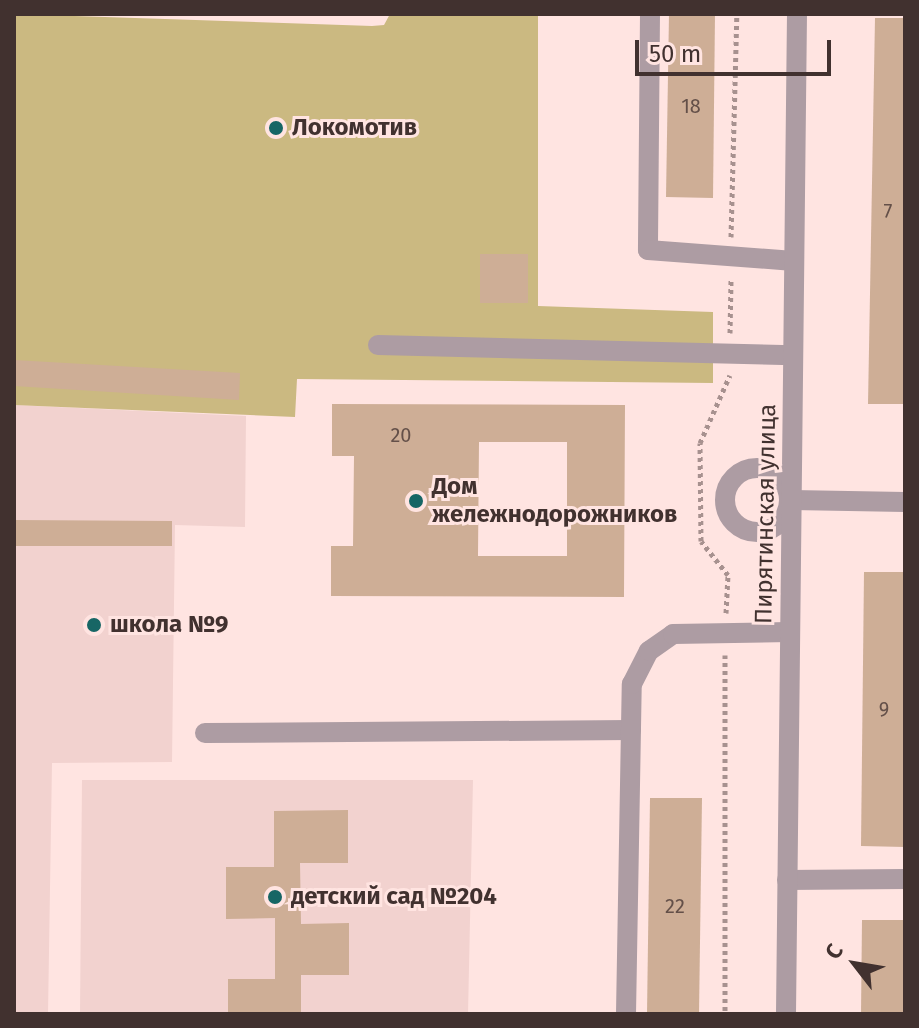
<!DOCTYPE html>
<html>
<head>
<meta charset="utf-8">
<style>
	body { margin:0 }
	#map { position:relative; width:919px; height:1028px; overflow:hidden; background:#ffe4e1; font-family:"Fira Sans",sans-serif }
	div>[style] { position:absolute }
	.built>* { inset:0; background:#f2d2cf }
	.green>* { inset:0; background:#cbb981 }
	.building>* { inset:0; background:#ceae96 }
	.path>* { height:5px; margin-top:-2.5px; transform-origin:0; background:repeating-linear-gradient(90deg,#a7918f 0 4px,transparent 0 8px) }
	.minor>* { height:20px; margin:-10px; padding:0 10px; transform-origin:10px; border-radius:10px; background:#ad9ca3 }
	.minor>.ring { margin:-10px; padding:0; box-sizing:content-box; background:none; border:20px solid #ad9ca3; border-radius:50% }
	.dots>* { width:22px; height:22px; translate:-50% -50%; box-sizing:border-box; border:4px solid #ffe4e1; border-radius:50% }
	span { translate:-50% -50%; white-space:nowrap; text-align:center; line-height:1.15; -webkit-text-stroke:6px #ffe4e1; paint-order:stroke }
	.number-label { font-size:20px; color:#645049 }
	.number-label span { -webkit-text-stroke-width:0 }
	.poi-label { font-size:24px; color:#41312f; font-weight:700 }
	.left { translate:0 -50%; text-align:left }
	.street-label { font-size:24px; color:#41312f }
	.frame { position:absolute; inset:0; border:16px solid #41312f; pointer-events:none }
	.north { position:absolute; left:815px; top:924px; width:80px; height:80px; -webkit-text-stroke:6px #ffe4e1; paint-order:stroke; rotate:301deg; font-size:22px; font-weight:700; line-height:32px; text-align:center; color:#41312f }
	.north::after { content:''; display:block; margin:auto; width:28px; height:36px; background:#41312f; clip-path:polygon(50% 0,100% 100%,50% 72%,0 100%) }
	.scale { position:absolute; left:635px; top:40px; width:196px; height:36px; box-sizing:border-box; border:4px solid #41312f; border-top:0; padding-left:10px; font-size:24px; line-height:28px; white-space:nowrap; color:#41312f; -webkit-text-stroke:6px #ffe4e1; paint-order:stroke }
</style>
</head>
<body>
<div id="map">
	<div class="built">
		<div style="clip-path:polygon(14px 405px,246px 416px,245px 527px,175px 525px,172px 762px,52px 763px,48px 1014px,14px 1014px)"></div>
		<div style="clip-path:polygon(82px 780px,473px 780px,468px 1014px,80px 1014px)"></div>
	</div>
	<div class="green">
		<div style="clip-path:polygon(14px 14px,372px 26px,384px 25px,390px 14px,538px 14px,538px 306px,713px 312px,713px 383px,297px 379px,295px 417px,14px 405px)"></div>
	</div>
	<div class="building">
		<div style="clip-path:polygon(669px 14px,715px 14px,713px 198px,666px 197px)"></div>
		<div style="clip-path:polygon(875px 18px,905px 18px,905px 404px,868px 404px)"></div>
		<div style="clip-path:polygon(480px 254px,528px 254px,528px 303px,480px 303px)"></div>
		<div style="clip-path:polygon(14px 360px,240px 373px,239px 400px,14px 386px)"></div>
		<div style="clip-path:polygon(evenodd,332px 404px,625px 405px,624px 597px,331px 596px,331px 546px,353px 546px,354px 456px,332px 456px,332px 404px,479px 442px,567px 442px,567px 556px,478px 556px,479px 442px)"></div>
		<div style="clip-path:polygon(14px 520px,172px 521px,172px 546px,14px 546px)"></div>
		<div style="clip-path:polygon(864px 572px,905px 572px,905px 847px,861px 846px)"></div>
		<div style="clip-path:polygon(650px 798px,702px 798px,699px 1014px,647px 1014px)"></div>
		<div style="clip-path:polygon(348px 810px,348px 863px,300px 863px,301px 924px,349px 923px,349px 975px,301px 975px,301px 1014px,228px 1014px,228px 979px,275px 979px,275px 918px,226px 919px,226px 867px,274px 867px,274px 811px)"></div>
		<div style="clip-path:polygon(862px 920px,905px 920px,905px 1014px,861px 1014px)"></div>
	</div>
	<div class="path">
		<div style="left:731px;top:237px;width:223px;rotate:-88.5deg"></div>
		<div style="left:730px;top:333px;width:54px;rotate:-88.9deg"></div>
		<div style="left:726px;top:613px;width:38px;rotate:-87deg"></div>
		<div style="left:728px;top:575px;width:43px;rotate:-128.5deg"></div>
		<div style="left:701px;top:541px;width:98px;rotate:-90.6deg"></div>
		<div style="left:700px;top:443px;width:74px;rotate:-66.2deg"></div>
		<div style="left:725px;top:655px;width:359px;rotate:90deg"></div>
	</div>
	<div class="minor">
		<div style="left:650px;top:14px;width:236px;rotate:90.5deg"></div>
		<div style="left:648px;top:250px;width:146px;rotate:4.3deg"></div>
		<div style="left:378px;top:345px;width:415px;rotate:1.4deg"></div>
		<div class="ring" style="left:725px;top:468px;width:44px;height:44px"></div>
		<div style="left:792px;top:500px;width:113px;rotate:1deg"></div>
		<div style="left:205px;top:733px;width:426px;rotate:-0.4deg"></div>
		<div style="left:787px;top:880px;width:118px;rotate:-0.5deg"></div>
		<div style="left:626px;top:1014px;width:330px;rotate:-89deg"></div>
		<div style="left:632px;top:684px;width:37px;rotate:-63deg"></div>
		<div style="left:649px;top:651px;width:29px;rotate:-35deg"></div>
		<div style="left:673px;top:634px;width:117px;rotate:-1deg"></div>
		<div style="left:786px;top:1014px;width:1000px;rotate:-89.37deg"></div>
	</div>
	<div class="dots">
		<div style="left:276px;top:128px;background:#176665"></div>
		<div style="left:416px;top:501px;background:#176665"></div>
		<div style="left:94px;top:625px;background:#176665"></div>
		<div style="left:275px;top:897px;background:#176665"></div>
	</div>
	<div class="number-label">
		<span style="left:691px;top:106px">18</span>
		<span style="left:888px;top:211px">7</span>
		<span style="left:401px;top:435px">20</span>
		<span style="left:884px;top:709px">9</span>
		<span style="left:675px;top:906px">22</span>
	</div>
	<div class="poi-label">
		<span class="left" style="left:292px;top:128px">Локомотив</span>
		<span class="left" style="left:432px;top:501px">Дом<br>жележнодорожников</span>
		<span class="left" style="left:110px;top:625px">школа №9</span>
		<span class="left" style="left:291px;top:897px">детский сад №204</span>
	</div>
	<div class="street-label">
		<span style="left:766px;top:514px;rotate:-89deg">Пирятинская улица</span>
	</div>
	<div class="frame"></div>
	<div class="north">С</div>
	<div class="scale">50 m</div>
</div>
</body>
</html>
